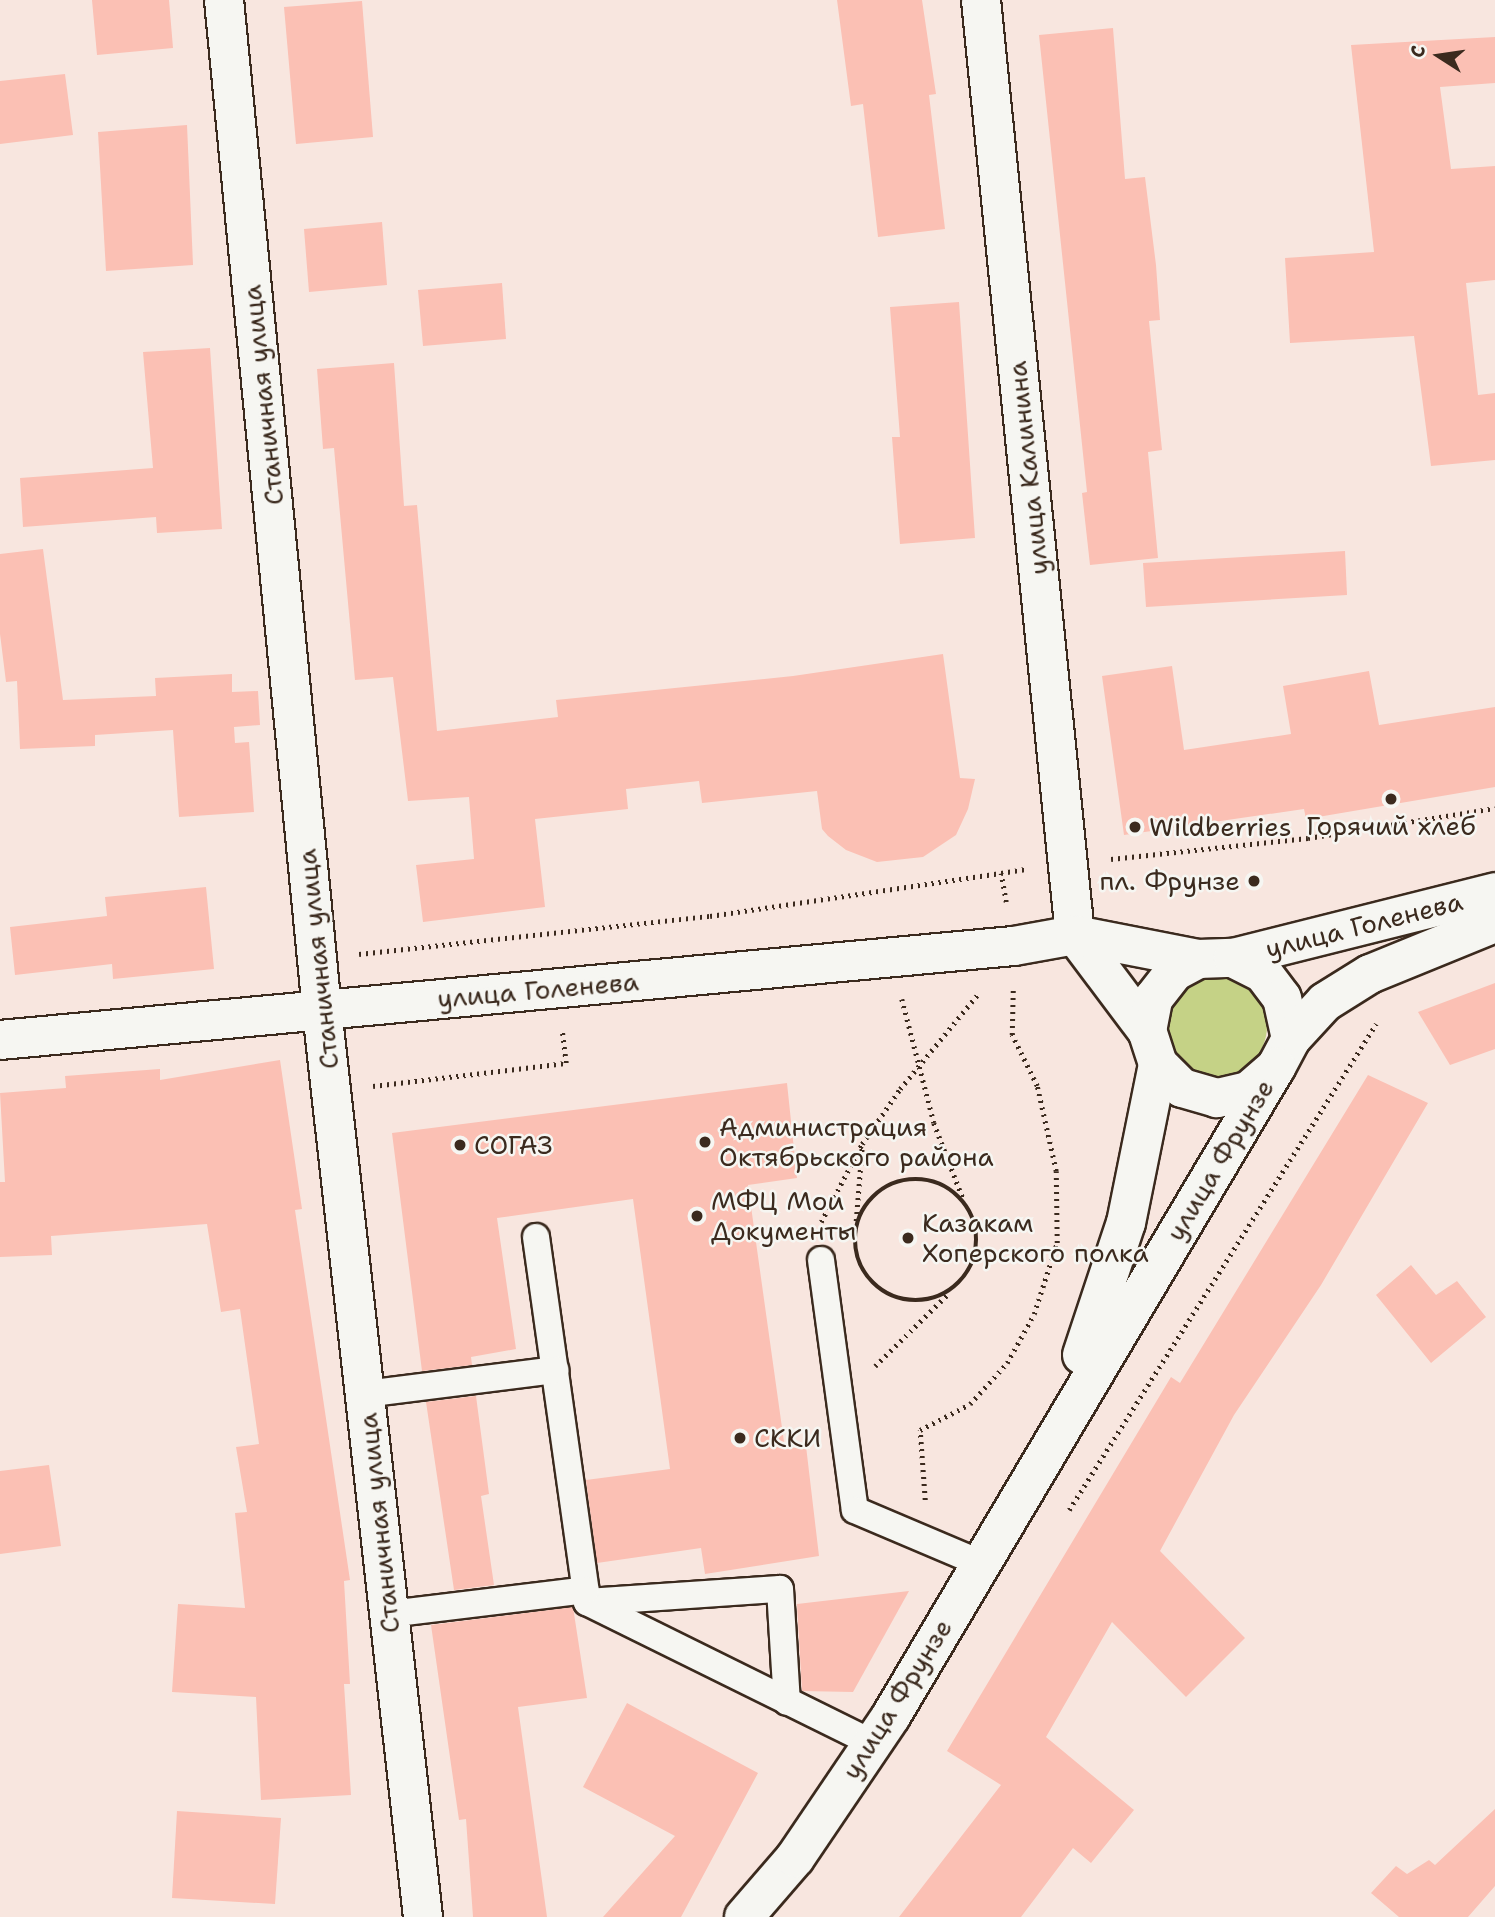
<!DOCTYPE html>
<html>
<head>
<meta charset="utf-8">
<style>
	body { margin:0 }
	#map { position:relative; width:1495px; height:1917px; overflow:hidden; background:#f8e6df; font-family:"Shantell Sans",sans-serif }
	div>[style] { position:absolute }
	.green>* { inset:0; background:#c5d286 }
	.round { border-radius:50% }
	.building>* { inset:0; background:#fbc0b4 }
	.path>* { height:4.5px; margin-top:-2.25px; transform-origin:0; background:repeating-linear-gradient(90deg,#3b2a1e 0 2px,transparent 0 7px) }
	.path>.ring { margin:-2.25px; padding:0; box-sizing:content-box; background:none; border:4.5px solid #3b2a1e; border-radius:50% }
	.roads { filter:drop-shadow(2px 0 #3b2a1e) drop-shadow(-2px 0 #3b2a1e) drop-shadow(0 2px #3b2a1e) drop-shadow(0 -2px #3b2a1e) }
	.lane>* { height:26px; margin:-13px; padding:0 13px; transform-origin:13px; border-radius:13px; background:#f6f6f2 }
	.street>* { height:38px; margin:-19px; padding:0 19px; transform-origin:19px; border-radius:19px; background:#f6f6f2 }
	.secondary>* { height:38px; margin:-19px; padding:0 19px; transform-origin:19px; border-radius:19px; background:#f6f6f2 }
	.dots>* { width:19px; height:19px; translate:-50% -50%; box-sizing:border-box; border:4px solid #f6f6f2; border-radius:50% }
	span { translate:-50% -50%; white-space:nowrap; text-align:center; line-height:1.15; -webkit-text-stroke:5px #f6f6f2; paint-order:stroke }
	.street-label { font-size:26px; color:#3b2a1e }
	.poi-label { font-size:26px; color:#3b2a1e }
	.left { translate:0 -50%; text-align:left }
	.right { translate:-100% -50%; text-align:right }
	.north { position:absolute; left:1404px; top:21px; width:70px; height:70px; -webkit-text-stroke:5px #f6f6f2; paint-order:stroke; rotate:282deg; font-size:19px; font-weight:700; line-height:28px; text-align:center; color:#3b2a1e }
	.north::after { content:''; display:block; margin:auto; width:24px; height:32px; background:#3b2a1e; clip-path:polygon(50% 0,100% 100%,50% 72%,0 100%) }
</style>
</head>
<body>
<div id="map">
	<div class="green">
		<div class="round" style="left:1165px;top:975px;width:102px;height:102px"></div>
	</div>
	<div class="building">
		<div style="clip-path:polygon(92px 0,169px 0,173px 48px,97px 55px)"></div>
		<div style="clip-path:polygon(837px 0,922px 0,936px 94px,929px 95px,945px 229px,878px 237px,863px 104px,851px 106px)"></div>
		<div style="clip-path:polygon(362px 1px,373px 137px,296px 144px,284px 7px)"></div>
		<div style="clip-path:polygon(1113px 28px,1125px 179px,1145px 177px,1156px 265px,1160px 320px,1149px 321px,1162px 450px,1148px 452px,1158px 558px,1090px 565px,1082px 493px,1087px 492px,1039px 35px)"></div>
		<div style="clip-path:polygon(1495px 37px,1495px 83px,1440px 87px,1451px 169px,1495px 166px,1495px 280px,1466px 283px,1478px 395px,1495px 393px,1495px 460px,1431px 466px,1414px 336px,1290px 343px,1285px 258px,1374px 252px,1351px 45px)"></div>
		<div style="clip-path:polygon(65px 74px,73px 135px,0 144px,0 81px)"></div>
		<div style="clip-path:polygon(187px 125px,193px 265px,106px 271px,98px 132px)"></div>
		<div style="clip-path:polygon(382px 222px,387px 285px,309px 292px,304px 229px)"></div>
		<div style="clip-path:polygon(502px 283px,506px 339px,423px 346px,418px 290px)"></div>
		<div style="clip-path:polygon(959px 302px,975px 538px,900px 544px,892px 437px,900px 437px,890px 307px)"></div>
		<div style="clip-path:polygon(210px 348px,222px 529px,157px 533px,156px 517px,23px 527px,20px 478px,153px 468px,143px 352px)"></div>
		<div style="clip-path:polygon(394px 363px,404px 506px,417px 505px,437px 731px,558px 717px,556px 700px,793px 676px,943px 654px,960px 778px,975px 779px,968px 809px,956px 835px,923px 857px,877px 862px,846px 850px,828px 836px,822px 829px,817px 791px,702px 803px,699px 781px,626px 789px,628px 809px,535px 819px,545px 907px,423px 922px,416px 865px,474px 859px,469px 797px,408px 801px,393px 677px,355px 680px,334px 448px,323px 449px,317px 369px)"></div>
		<div style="clip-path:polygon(43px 549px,63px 700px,156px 696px,155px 678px,232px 674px,232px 692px,258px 691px,260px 725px,234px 727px,235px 743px,249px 742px,254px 812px,179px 817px,173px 730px,95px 735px,95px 746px,20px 749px,17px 681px,6px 682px,0 634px,0 554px)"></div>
		<div style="clip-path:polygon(1345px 551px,1347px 595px,1146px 607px,1143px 563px)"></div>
		<div style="clip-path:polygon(1172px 666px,1184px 750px,1291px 734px,1283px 686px,1369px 671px,1379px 725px,1495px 707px,1495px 787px,1306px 819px,1304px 809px,1124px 835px,1102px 676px)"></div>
		<div style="clip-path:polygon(206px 887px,214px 969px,113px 979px,112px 964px,15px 975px,10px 927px,107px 916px,105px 897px)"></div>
		<div style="clip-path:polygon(1495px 983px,1495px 1049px,1450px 1065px,1418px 1012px)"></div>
		<div style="clip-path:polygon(280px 1060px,302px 1209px,295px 1210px,350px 1580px,344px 1581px,350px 1684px,344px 1684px,351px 1795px,261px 1800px,256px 1697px,172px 1692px,178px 1604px,245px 1608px,235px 1513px,247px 1512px,236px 1447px,259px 1444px,240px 1309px,221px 1312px,207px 1224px,51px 1236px,52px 1255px,0 1257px,0 1182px,5px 1182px,0 1093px,66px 1088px,65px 1076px,160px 1069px,160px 1080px)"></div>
		<div style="clip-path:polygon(1368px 1075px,1428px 1103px,1321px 1285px,1234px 1415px,1160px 1551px,1245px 1638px,1186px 1697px,1112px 1622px,1046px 1737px,1134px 1810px,1091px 1863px,1073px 1848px,1021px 1917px,899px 1917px,1001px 1785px,947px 1751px,1171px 1377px,1180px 1383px)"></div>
		<div style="clip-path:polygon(787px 1083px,797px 1178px,748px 1185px,785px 1449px,806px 1446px,819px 1556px,705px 1574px,701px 1548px,597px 1563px,586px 1480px,670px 1469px,633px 1199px,497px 1218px,516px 1349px,471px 1357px,472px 1365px,422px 1371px,392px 1133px)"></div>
		<div style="clip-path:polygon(1411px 1265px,1436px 1295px,1457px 1281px,1486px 1317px,1431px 1363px,1376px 1295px)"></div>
		<div style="clip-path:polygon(476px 1396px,489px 1494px,481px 1496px,494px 1585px,454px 1590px,426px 1402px)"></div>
		<div style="clip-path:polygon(49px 1465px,61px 1546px,0 1554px,0 1471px)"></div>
		<div style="clip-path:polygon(909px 1591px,853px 1692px,802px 1691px,797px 1604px)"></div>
		<div style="clip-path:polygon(573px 1607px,587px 1698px,518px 1707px,547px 1917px,473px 1917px,466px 1819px,459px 1820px,431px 1625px)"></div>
		<div style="clip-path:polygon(627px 1703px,758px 1773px,681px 1917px,603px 1917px,675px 1836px,583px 1787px)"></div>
		<div style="clip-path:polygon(1495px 1809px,1495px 1886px,1468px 1917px,1399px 1917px,1371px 1893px,1396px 1866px,1407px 1874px,1429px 1860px,1435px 1865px)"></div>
		<div style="clip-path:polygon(177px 1811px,281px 1818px,275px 1904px,172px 1898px)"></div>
	</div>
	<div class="path">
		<div style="left:1111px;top:859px;width:198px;rotate:-6.1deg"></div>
		<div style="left:1308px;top:838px;width:189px;rotate:-9.1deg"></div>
		<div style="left:1006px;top:902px;width:29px;rotate:-100deg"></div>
		<div style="left:1001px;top:873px;width:25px;rotate:-9deg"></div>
		<div style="left:359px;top:954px;width:353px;rotate:-6.2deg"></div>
		<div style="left:710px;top:916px;width:294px;rotate:-8.4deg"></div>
		<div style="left:902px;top:999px;width:128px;rotate:75.5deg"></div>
		<div style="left:934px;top:1123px;width:84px;rotate:69deg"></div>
		<div style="left:373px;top:1086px;width:194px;rotate:-6.8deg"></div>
		<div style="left:566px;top:1063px;width:31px;rotate:-97deg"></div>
		<div class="ring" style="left:855px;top:1179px;width:117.5px;height:117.5px"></div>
		<div style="left:856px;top:1221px;width:75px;rotate:-85.4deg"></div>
		<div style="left:821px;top:1222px;width:88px;rotate:-62.3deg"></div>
		<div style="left:862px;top:1144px;width:67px;rotate:-55.4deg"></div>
		<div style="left:900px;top:1089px;width:123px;rotate:-50.6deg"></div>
		<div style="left:875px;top:1366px;width:104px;rotate:-44.6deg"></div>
		<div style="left:925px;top:1500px;width:70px;rotate:-94.1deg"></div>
		<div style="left:920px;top:1430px;width:56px;rotate:-27.5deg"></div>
		<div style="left:970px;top:1404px;width:55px;rotate:-47.9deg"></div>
		<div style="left:1007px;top:1363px;width:56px;rotate:-61.1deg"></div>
		<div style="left:1034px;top:1314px;width:75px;rotate:-72.1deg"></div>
		<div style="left:1057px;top:1243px;width:72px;rotate:-90.8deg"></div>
		<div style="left:1056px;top:1171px;width:87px;rotate:-102.6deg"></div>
		<div style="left:1037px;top:1086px;width:57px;rotate:-116.1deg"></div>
		<div style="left:1012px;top:1035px;width:45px;rotate:-88.7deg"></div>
		<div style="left:1069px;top:1510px;width:575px;rotate:-57.72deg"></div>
	</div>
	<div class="roads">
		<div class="lane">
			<div style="left:536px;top:1237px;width:369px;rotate:82deg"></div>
			<div style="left:587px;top:1602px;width:318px;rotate:26.3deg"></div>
			<div style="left:821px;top:1260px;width:252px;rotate:82.3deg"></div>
			<div style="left:855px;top:1510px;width:136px;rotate:23deg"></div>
			<div style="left:365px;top:1394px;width:192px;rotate:-7.2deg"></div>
			<div style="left:587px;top:1602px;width:193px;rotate:-3.9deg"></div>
			<div style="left:780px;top:1589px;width:113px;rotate:86.5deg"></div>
			<div style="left:389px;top:1614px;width:198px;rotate:-6.9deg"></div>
		</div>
		<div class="street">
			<div style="left:224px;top:0;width:1015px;rotate:84.46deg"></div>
			<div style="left:322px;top:1010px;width:913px;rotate:83.65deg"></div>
			<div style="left:981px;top:0;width:940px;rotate:84.26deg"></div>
			<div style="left:1075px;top:935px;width:120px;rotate:53.1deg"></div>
			<div style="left:0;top:1040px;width:1018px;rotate:-5.3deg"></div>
			<div style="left:1014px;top:946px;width:62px;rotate:-10.2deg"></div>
			<div style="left:1075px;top:935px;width:125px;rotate:11deg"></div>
		</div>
		<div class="secondary">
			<div style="left:1233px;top:958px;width:34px;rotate:27deg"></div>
			<div style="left:1263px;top:973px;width:31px;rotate:53deg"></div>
			<div style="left:1282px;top:998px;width:42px;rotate:77.6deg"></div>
			<div style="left:1291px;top:1039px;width:32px;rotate:118deg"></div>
			<div style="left:1276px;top:1067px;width:37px;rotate:139deg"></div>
			<div style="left:1248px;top:1091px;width:32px;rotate:167deg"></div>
			<div style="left:1217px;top:1098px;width:36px;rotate:-164deg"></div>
			<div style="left:1182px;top:1088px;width:34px;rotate:-135deg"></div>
			<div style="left:1158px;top:1064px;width:35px;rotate:-108deg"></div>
			<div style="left:1147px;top:1031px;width:33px;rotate:-79deg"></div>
			<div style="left:1153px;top:999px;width:34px;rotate:-52deg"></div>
			<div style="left:1174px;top:972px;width:27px;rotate:-28deg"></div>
			<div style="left:1198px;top:959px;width:35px;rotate:-2deg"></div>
			<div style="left:1233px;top:958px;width:270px;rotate:-14.1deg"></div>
			<div style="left:1291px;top:1039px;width:50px;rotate:-47.4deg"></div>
			<div style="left:1325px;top:1002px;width:53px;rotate:-31.9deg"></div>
			<div style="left:1370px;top:974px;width:135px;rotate:-22.2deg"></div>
			<div style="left:1082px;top:1355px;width:139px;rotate:-71.6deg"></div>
			<div style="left:1126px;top:1223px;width:162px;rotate:-78.6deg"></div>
			<div style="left:744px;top:1917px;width:78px;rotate:-49.2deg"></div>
			<div style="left:795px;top:1858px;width:171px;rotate:-55.9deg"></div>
			<div style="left:891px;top:1716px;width:755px;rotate:-59.32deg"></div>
		</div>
	</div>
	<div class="dots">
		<div style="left:1391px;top:799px;background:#3b2a1e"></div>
		<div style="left:1135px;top:827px;background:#3b2a1e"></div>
		<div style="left:1254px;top:881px;background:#3b2a1e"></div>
		<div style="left:705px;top:1142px;background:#3b2a1e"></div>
		<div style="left:460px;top:1145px;background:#3b2a1e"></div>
		<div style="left:697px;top:1216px;background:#3b2a1e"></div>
		<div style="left:908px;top:1238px;background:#3b2a1e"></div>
		<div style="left:740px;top:1438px;background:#3b2a1e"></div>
	</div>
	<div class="street-label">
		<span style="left:263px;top:395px;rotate:-96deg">Станичная улица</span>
		<span style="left:1028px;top:468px;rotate:-96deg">улица Калинина</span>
		<span style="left:1364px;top:925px;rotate:-14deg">улица Голенева</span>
		<span style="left:318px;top:959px;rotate:-96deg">Станичная улица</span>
		<span style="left:538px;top:990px;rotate:-5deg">улица Голенева</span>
		<span style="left:1220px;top:1160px;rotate:-59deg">улица Фрунзе</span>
		<span style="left:379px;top:1523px;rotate:-96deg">Станичная улица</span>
		<span style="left:897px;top:1699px;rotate:-58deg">улица Фрунзе</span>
	</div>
	<div class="poi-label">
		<span style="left:1391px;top:826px">Горячий хлеб</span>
		<span class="left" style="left:1149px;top:827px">Wildberries</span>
		<span class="right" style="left:1240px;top:881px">пл. Фрунзе</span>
		<span class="left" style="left:719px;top:1142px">Администрация<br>Октябрьского района</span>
		<span class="left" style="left:474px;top:1145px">СОГАЗ</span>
		<span class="left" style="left:711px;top:1216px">МФЦ Мои<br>Документы</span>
		<span class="left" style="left:922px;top:1238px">Казакам<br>Хоперского полка</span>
		<span class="left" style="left:754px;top:1438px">СККИ</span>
	</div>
	<div class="north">С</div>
</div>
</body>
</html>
